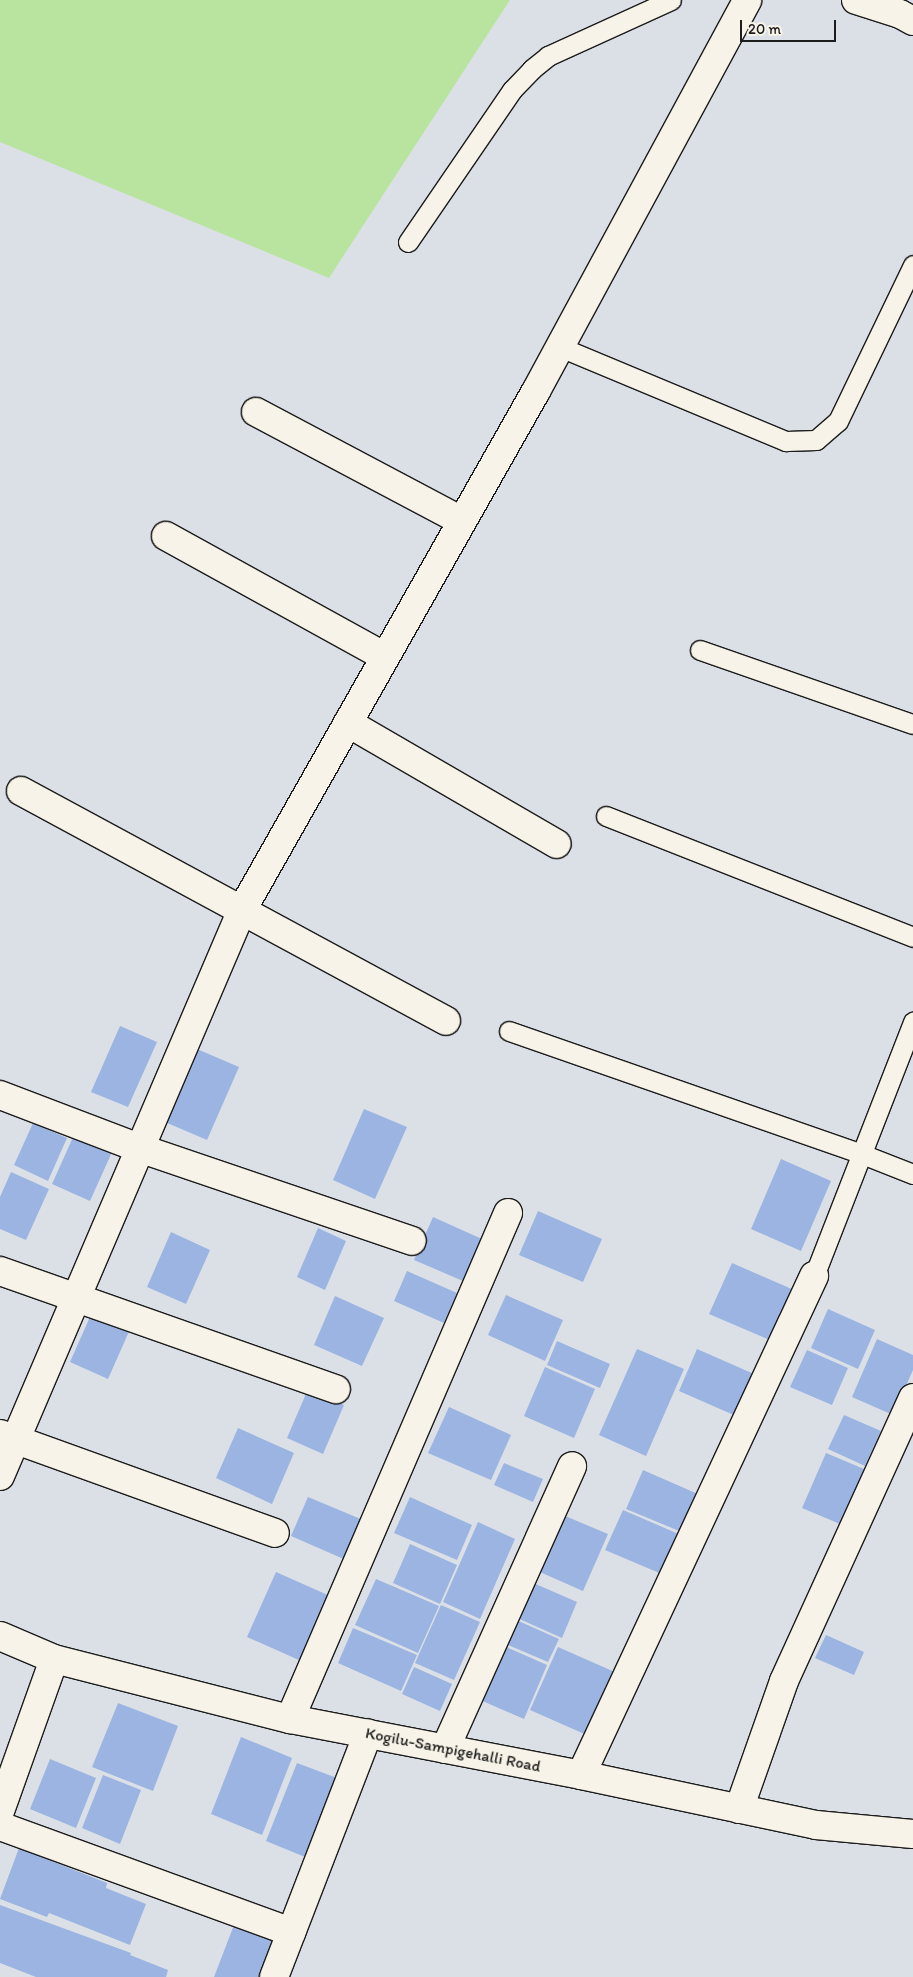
<!DOCTYPE html>
<html>
<head>
<meta charset="utf-8">
<style>
	body { margin:0 }
	#map { position:relative; width:913px; height:1977px; overflow:hidden; background:#dbe0e6; font-family:Itim,sans-serif }
	div>[style] { position:absolute }
	.green>* { inset:0; background:#b9e4a0 }
	.building>* { inset:0; background:#9bb4e1 }
	.roads { filter:drop-shadow(1px 0 #1c1c1c) drop-shadow(-1px 0 #1c1c1c) drop-shadow(0 1px #1c1c1c) drop-shadow(0 -1px #1c1c1c) }
	.service>* { height:19px; margin:-9.5px; padding:0 9.5px; transform-origin:9.5px; border-radius:9.5px; background:#f7f3e8 }
	.minor>* { height:28px; margin:-14px; padding:0 14px; transform-origin:14px; border-radius:14px; background:#f7f3e8 }
	.tertiary>* { height:28px; margin:-14px; padding:0 14px; transform-origin:14px; border-radius:14px; background:#f7f3e8 }
	span { translate:-50% -50%; white-space:nowrap; text-align:center; line-height:1.15; -webkit-text-stroke:4px #f7f3e8; paint-order:stroke }
	.street-label { font-size:16px; color:#1c1c1c }
	.scale { position:absolute; left:740px; top:20px; width:96px; height:22px; box-sizing:border-box; border:2px solid #1c1c1c; border-top:0; padding-left:6px; font-size:15px; line-height:18px; white-space:nowrap; color:#1c1c1c; -webkit-text-stroke:4px #f7f3e8; paint-order:stroke }
</style>
</head>
<body>
<div id="map">
	<div class="green">
		<div style="clip-path:polygon(0 0,510px 0,329px 278px,0 142px)"></div>
	</div>
	<div class="building">
		<div style="clip-path:polygon(120px 1026px,157px 1042px,128px 1107px,91px 1092px)"></div>
		<div style="clip-path:polygon(197px 1049px,239px 1067px,207px 1140px,165px 1122px)"></div>
		<div style="clip-path:polygon(364px 1109px,407px 1127px,375px 1199px,333px 1180px)"></div>
		<div style="clip-path:polygon(33px 1123px,67px 1138px,48px 1181px,14px 1165px)"></div>
		<div style="clip-path:polygon(74px 1135px,112px 1152px,90px 1201px,52px 1184px)"></div>
		<div style="clip-path:polygon(781px 1159px,831px 1181px,801px 1251px,751px 1229px)"></div>
		<div style="clip-path:polygon(11px 1172px,49px 1189px,26px 1240px,0 1229px,0 1197px)"></div>
		<div style="clip-path:polygon(538px 1211px,602px 1239px,583px 1282px,519px 1255px)"></div>
		<div style="clip-path:polygon(433px 1217px,482px 1239px,463px 1281px,414px 1260px)"></div>
		<div style="clip-path:polygon(318px 1228px,346px 1241px,325px 1290px,297px 1277px)"></div>
		<div style="clip-path:polygon(171px 1232px,210px 1250px,186px 1304px,147px 1287px)"></div>
		<div style="clip-path:polygon(732px 1263px,794px 1290px,772px 1341px,709px 1314px)"></div>
		<div style="clip-path:polygon(407px 1271px,457px 1293px,444px 1323px,394px 1301px)"></div>
		<div style="clip-path:polygon(506px 1295px,563px 1320px,545px 1361px,488px 1335px)"></div>
		<div style="clip-path:polygon(335px 1296px,384px 1318px,362px 1366px,314px 1345px)"></div>
		<div style="clip-path:polygon(828px 1309px,875px 1330px,858px 1369px,811px 1348px)"></div>
		<div style="clip-path:polygon(93px 1310px,131px 1327px,108px 1379px,70px 1362px)"></div>
		<div style="clip-path:polygon(877px 1339px,913px 1355px,913px 1370px,893px 1415px,852px 1397px)"></div>
		<div style="clip-path:polygon(557px 1341px,610px 1364px,600px 1388px,547px 1365px)"></div>
		<div style="clip-path:polygon(637px 1349px,684px 1369px,646px 1456px,599px 1435px)"></div>
		<div style="clip-path:polygon(697px 1349px,754px 1374px,736px 1416px,679px 1391px)"></div>
		<div style="clip-path:polygon(807px 1350px,848px 1368px,832px 1405px,790px 1387px)"></div>
		<div style="clip-path:polygon(545px 1367px,595px 1389px,574px 1438px,524px 1416px)"></div>
		<div style="clip-path:polygon(308px 1389px,344px 1405px,323px 1454px,287px 1438px)"></div>
		<div style="clip-path:polygon(449px 1407px,511px 1435px,491px 1480px,428px 1453px)"></div>
		<div style="clip-path:polygon(844px 1415px,881px 1431px,865px 1466px,828px 1449px)"></div>
		<div style="clip-path:polygon(238px 1428px,294px 1453px,272px 1504px,216px 1478px)"></div>
		<div style="clip-path:polygon(826px 1453px,864px 1469px,840px 1524px,802px 1508px)"></div>
		<div style="clip-path:polygon(504px 1463px,543px 1479px,533px 1502px,494px 1485px)"></div>
		<div style="clip-path:polygon(643px 1470px,700px 1495px,684px 1533px,626px 1509px)"></div>
		<div style="clip-path:polygon(308px 1497px,363px 1520px,346px 1560px,291px 1536px)"></div>
		<div style="clip-path:polygon(410px 1497px,472px 1525px,457px 1560px,394px 1533px)"></div>
		<div style="clip-path:polygon(623px 1510px,681px 1535px,664px 1575px,605px 1550px)"></div>
		<div style="clip-path:polygon(558px 1513px,608px 1534px,583px 1591px,533px 1569px)"></div>
		<div style="clip-path:polygon(478px 1522px,515px 1539px,480px 1619px,443px 1602px)"></div>
		<div style="clip-path:polygon(410px 1544px,457px 1565px,440px 1604px,393px 1583px)"></div>
		<div style="clip-path:polygon(276px 1572px,330px 1596px,301px 1661px,247px 1637px)"></div>
		<div style="clip-path:polygon(376px 1579px,439px 1606px,418px 1653px,355px 1625px)"></div>
		<div style="clip-path:polygon(531px 1582px,577px 1602px,562px 1638px,515px 1617px)"></div>
		<div style="clip-path:polygon(441px 1605px,480px 1622px,454px 1680px,415px 1663px)"></div>
		<div style="clip-path:polygon(514px 1619px,559px 1639px,548px 1662px,503px 1643px)"></div>
		<div style="clip-path:polygon(353px 1628px,417px 1655px,401px 1691px,338px 1663px)"></div>
		<div style="clip-path:polygon(826px 1635px,864px 1652px,854px 1675px,815px 1658px)"></div>
		<div style="clip-path:polygon(502px 1645px,547px 1665px,524px 1719px,478px 1699px)"></div>
		<div style="clip-path:polygon(558px 1647px,617px 1673px,589px 1736px,530px 1710px)"></div>
		<div style="clip-path:polygon(414px 1667px,452px 1684px,440px 1711px,402px 1694px)"></div>
		<div style="clip-path:polygon(118px 1703px,178px 1726px,153px 1791px,92px 1767px)"></div>
		<div style="clip-path:polygon(241px 1737px,292px 1758px,262px 1835px,211px 1814px)"></div>
		<div style="clip-path:polygon(50px 1759px,96px 1778px,76px 1828px,30px 1809px)"></div>
		<div style="clip-path:polygon(297px 1763px,337px 1778px,305px 1857px,266px 1841px)"></div>
		<div style="clip-path:polygon(103px 1775px,141px 1790px,120px 1844px,82px 1828px)"></div>
		<div style="clip-path:polygon(19px 1848px,107px 1883px,106px 1888px,146px 1904px,130px 1945px,49px 1913px,47px 1917px,0 1899px)"></div>
		<div style="clip-path:polygon(0 1905px,131px 1953px,130px 1955px,168px 1970px,166px 1977px,36px 1977px,0 1963px)"></div>
		<div style="clip-path:polygon(234px 1925px,275px 1941px,260px 1977px,214px 1977px)"></div>
	</div>
	<div class="roads">
		<div class="service">
			<div style="left:408px;top:242px;width:184px;rotate:-55.6deg"></div>
			<div style="left:512px;top:90px;width:29px;rotate:-46deg"></div>
			<div style="left:532px;top:69px;width:21px;rotate:-39deg"></div>
			<div style="left:548px;top:56px;width:135px;rotate:-24.5deg"></div>
			<div style="left:560px;top:347px;width:245px;rotate:22.6deg"></div>
			<div style="left:786px;top:441px;width:30px;rotate:-2deg"></div>
			<div style="left:816px;top:440px;width:29px;rotate:-41deg"></div>
			<div style="left:838px;top:421px;width:173px;rotate:-64.3deg"></div>
			<div style="left:700px;top:650px;width:225px;rotate:19.2deg"></div>
			<div style="left:606px;top:816px;width:330px;rotate:21.5deg"></div>
			<div style="left:509px;top:1031px;width:374px;rotate:19.2deg"></div>
			<div style="left:862px;top:1154px;width:55px;rotate:21.4deg"></div>
			<div style="left:814px;top:1276px;width:273px;rotate:-68.7deg"></div>
		</div>
		<div class="minor">
			<div style="left:856px;top:0;width:46px;rotate:17.7deg"></div>
			<div style="left:900px;top:14px;width:15px;rotate:28deg"></div>
			<div style="left:256px;top:412px;width:233px;rotate:27.9deg"></div>
			<div style="left:166px;top:536px;width:250px;rotate:28.9deg"></div>
			<div style="left:348px;top:723px;width:241px;rotate:30.1deg"></div>
			<div style="left:21px;top:791px;width:483px;rotate:28.4deg"></div>
			<div style="left:0;top:1095px;width:149px;rotate:20.9deg"></div>
			<div style="left:139px;top:1148px;width:288px;rotate:18.8deg"></div>
			<div style="left:0;top:1271px;width:356px;rotate:19.4deg"></div>
			<div style="left:0;top:1434px;width:292px;rotate:19.8deg"></div>
			<div style="left:0;top:1476px;width:616px;rotate:-66.85deg"></div>
			<div style="left:242px;top:910px;width:596px;rotate:-60.47deg"></div>
			<div style="left:536px;top:391px;width:444px;rotate:-61.6deg"></div>
			<div style="left:290px;top:1719px;width:551px;rotate:-66.69deg"></div>
			<div style="left:445px;top:1749px;width:310px;rotate:-65.8deg"></div>
			<div style="left:581px;top:1775px;width:551px;rotate:-64.97deg"></div>
			<div style="left:739px;top:1809px;width:136px;rotate:-70.6deg"></div>
			<div style="left:784px;top:1681px;width:311px;rotate:-65.5deg"></div>
			<div style="left:0;top:1811px;width:161px;rotate:-70.4deg"></div>
			<div style="left:0;top:1826px;width:310px;rotate:20deg"></div>
			<div style="left:274px;top:1977px;width:261px;rotate:-68.9deg"></div>
		</div>
		<div class="tertiary">
			<div style="left:0;top:1636px;width:59px;rotate:23.1deg"></div>
			<div style="left:54px;top:1659px;width:244px;rotate:14.3deg"></div>
			<div style="left:290px;top:1719px;width:296px;rotate:10.9deg"></div>
			<div style="left:581px;top:1775px;width:240px;rotate:12deg"></div>
			<div style="left:816px;top:1825px;width:97px;rotate:5.3deg"></div>
		</div>
	</div>
	<div class="street-label">
		<span style="left:453px;top:1750px;rotate:11deg">Kogilu-Sampigehalli Road</span>
	</div>
	<div class="scale">20 m</div>
</div>
</body>
</html>
